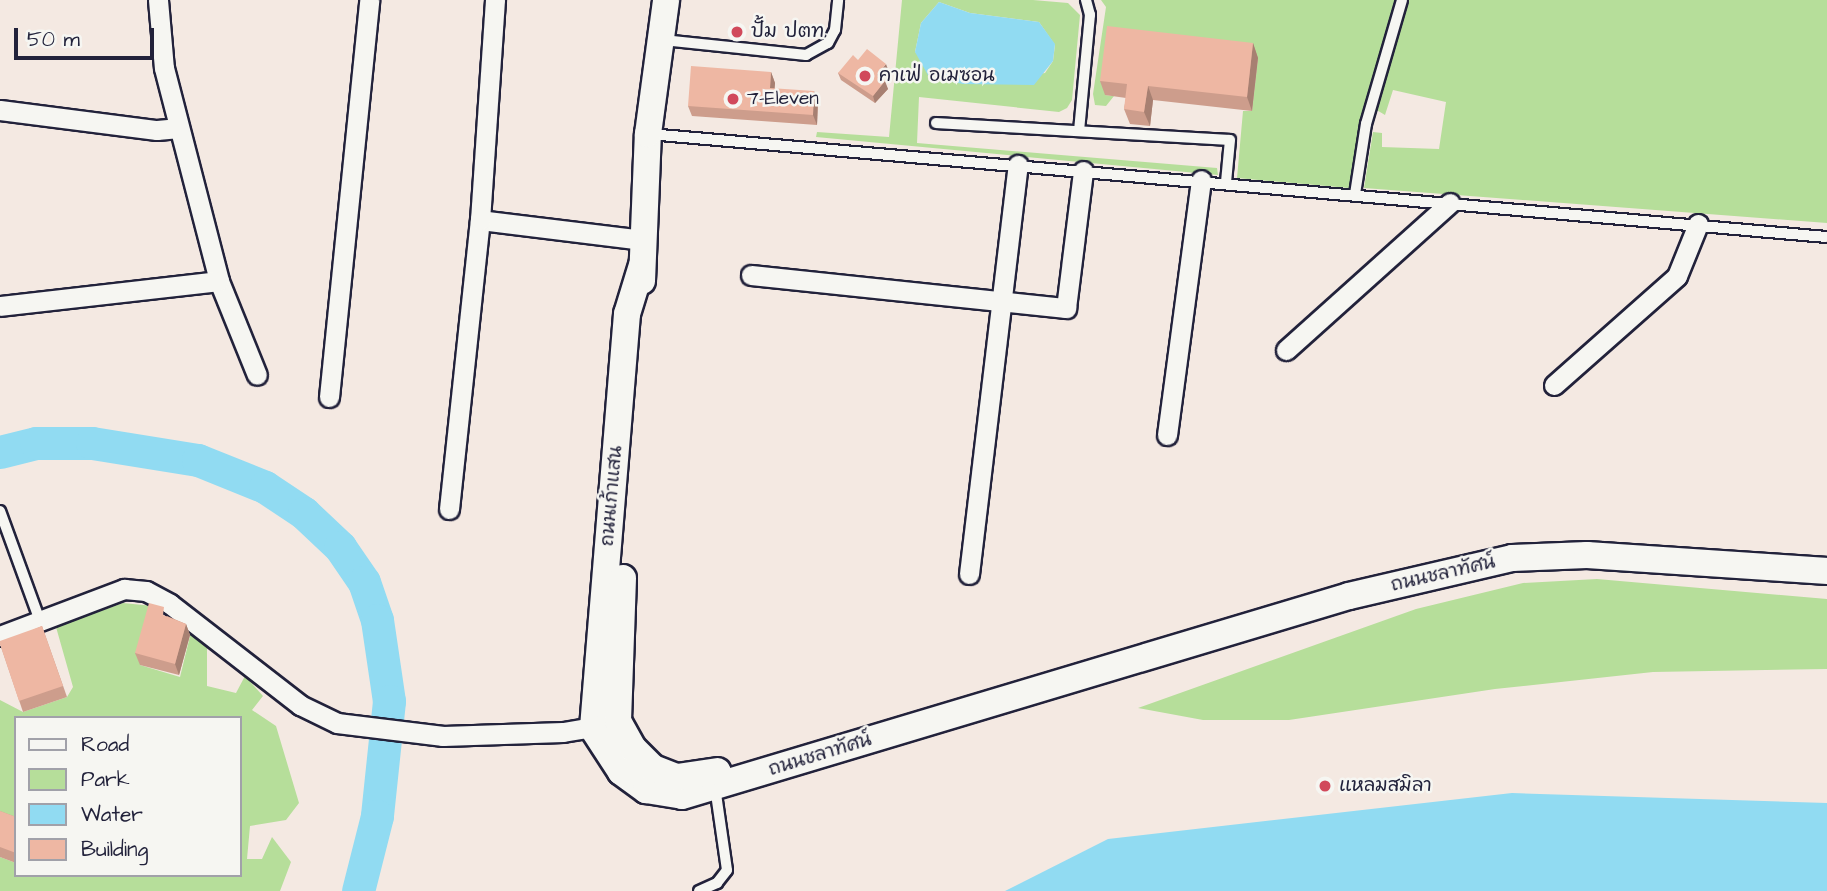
<!DOCTYPE html>
<html>
<head>
<meta charset="utf-8">
<style>
	body { margin:0 }
	#map { position:relative; width:1827px; height:891px; overflow:hidden; background:#f4e9e2; font-family:"Architects Daughter","Playpen Sans Thai",sans-serif }
	div>[style] { position:absolute }
	.green>* { inset:0; background:#b6de9a }
	.water>* { inset:0; background:#91dbf2 }
	.river>* { height:33px; margin:-16.5px; padding:0 16.5px; transform-origin:16.5px; border-radius:16.5px; background:#91dbf2 }
	.roads { filter:drop-shadow(2px 0 #22223b) drop-shadow(-2px 0 #22223b) drop-shadow(0 2px #22223b) drop-shadow(0 -2px #22223b) }
	.lane>* { height:10px; margin:-5px; padding:0 5px; transform-origin:5px; border-radius:5px; background:#f6f6f2 }
	.street>* { height:19px; margin:-9.5px; padding:0 9.5px; transform-origin:9.5px; border-radius:9.5px; background:#f6f6f2 }
	.secondary>* { height:26px; margin:-13px; padding:0 13px; transform-origin:13px; border-radius:13px; background:#f6f6f2 }
	.wall>* { inset:0; background:#cd9d8c }
	.shaded-wall>* { inset:0; background:#a78072 }
	.building>* { inset:0; background:#eeb7a3 }
	.dots>* { width:19px; height:19px; translate:-50% -50%; box-sizing:border-box; border:4px solid #f6f6f2; border-radius:50% }
	span { translate:-50% -50%; white-space:nowrap; text-align:center; line-height:1.15; -webkit-text-stroke:5px #f6f6f2; paint-order:stroke }
	.poi-label { font-size:19px; color:#22223b }
	.left { translate:0 -50%; text-align:left }
	.street-label { font-size:19px; color:#22223b }
	.legend { position:absolute; left:14px; top:716px; width:228px; height:161px; box-sizing:border-box; background:#f6f6f2; border:2px solid #a1a1a9; margin:0; padding:9px 12px; list-style:none; font-size:21px; color:#22223b }
	.legend li { display:flex; align-items:center; gap:14px; height:35px }
	.legend b { width:35px; border:2px solid #a1a1a9 }
	.scale { position:absolute; left:14px; top:28px; width:140px; height:32px; box-sizing:border-box; border:4px solid #22223b; border-top:0; padding-left:9px; font-size:21px; line-height:24px; white-space:nowrap; color:#22223b; -webkit-text-stroke:5px #f6f6f2; paint-order:stroke }
</style>
</head>
<body>
<div id="map">
	<div class="green">
		<div style="clip-path:polygon(evenodd,902px 0,1033px 0,1068px 3px,1080px 15px,1072px 100px,1067px 108px,1059px 112px,919px 97px,917px 143px,1217px 168px,1218px 175px,816px 137px,817px 132px,889px 137px,902px 0,939px 2px,970px 13px,1039px 22px,1055px 45px,1053px 61px,1045px 73px,963px 84px,915px 52px,921px 23px,939px 2px)"></div>
		<div style="clip-path:polygon(1101px 0,1397px 0,1364px 115px,1349px 188px,1237px 178px,1243px 111px,1252px 111px,1258px 58px,1105px 95px,1114px 96px,1106px 106px,1095px 105px,1093px 94px,1106px 7px)"></div>
		<div style="clip-path:polygon(1409px 0,1827px 0,1827px 223px,1364px 188px,1373px 132px,1382px 133px,1382px 147px,1439px 149px,1446px 102px,1393px 90px,1385px 115px,1375px 109px)"></div>
		<div style="clip-path:polygon(1597px 579px,1827px 599px,1827px 669px,1653px 672px,1495px 689px,1289px 720px,1203px 720px,1138px 708px,1416px 609px,1523px 583px)"></div>
		<div style="clip-path:polygon(123px 603px,153px 606px,140px 665px,180px 677px,191px 632px,207px 644px,207px 686px,236px 693px,245px 676px,263px 696px,252px 710px,276px 726px,299px 803px,286px 820px,250px 826px,247px 859px,262px 859px,272px 837px,291px 862px,280px 891px,0 891px,0 857px,16px 863px,16px 875px,240px 875px,240px 718px,16px 718px,16px 826px,0 820px,0 700px,23px 712px,67px 697px,73px 687px,56px 627px)"></div>
	</div>
	<div class="water">
		<div style="clip-path:polygon(939px 2px,970px 13px,1039px 22px,1055px 44px,1053px 61px,1034px 85px,963px 84px,929px 77px,915px 52px,921px 23px)"></div>
		<div style="clip-path:polygon(1512px 793px,1827px 803px,1827px 891px,1005px 891px,1108px 839px)"></div>
	</div>
	<div class="river">
		<div style="left:0;top:452px;width:37px;rotate:-14deg"></div>
		<div style="left:36px;top:443px;width:56px"></div>
		<div style="left:92px;top:443px;width:107px;rotate:9.1deg"></div>
		<div style="left:198px;top:460px;width:72px;rotate:21.9deg"></div>
		<div style="left:265px;top:487px;width:47px;rotate:33.7deg"></div>
		<div style="left:304px;top:513px;width:50px;rotate:43.4deg"></div>
		<div style="left:340px;top:547px;width:42px;rotate:55.6deg"></div>
		<div style="left:364px;top:582px;width:40px;rotate:71.1deg"></div>
		<div style="left:377px;top:620px;width:82px;rotate:81.6deg"></div>
		<div style="left:389px;top:701px;width:116px;rotate:96deg"></div>
		<div style="left:377px;top:816px;width:77px;rotate:104.2deg"></div>
	</div>
	<div class="roads">
		<div class="lane">
			<div style="left:663px;top:40px;width:144px;rotate:6deg"></div>
			<div style="left:806px;top:55px;width:25px;rotate:-29deg"></div>
			<div style="left:828px;top:43px;width:15px;rotate:-62deg"></div>
			<div style="left:835px;top:30px;width:30px;rotate:-84deg"></div>
			<div style="left:936px;top:123px;width:294px;rotate:3.3deg"></div>
			<div style="left:1230px;top:140px;width:42px;rotate:95.4deg"></div>
			<div style="left:1079px;top:131px;width:117px;rotate:-84.6deg"></div>
			<div style="left:1090px;top:15px;width:16px;rotate:-105deg"></div>
			<div style="left:649px;top:134px;width:1182px;rotate:5deg"></div>
			<div style="left:1355px;top:194px;width:71px;rotate:-81.1deg"></div>
			<div style="left:1366px;top:124px;width:129px;rotate:-73.8deg"></div>
			<div style="left:0;top:511px;width:117px;rotate:70deg"></div>
			<div style="left:699px;top:891px;width:20px;rotate:-24deg"></div>
			<div style="left:717px;top:883px;width:16px;rotate:-52deg"></div>
			<div style="left:727px;top:870px;width:84px;rotate:-98.2deg"></div>
		</div>
		<div class="street">
			<div style="left:158px;top:0;width:68px;rotate:85deg"></div>
			<div style="left:164px;top:68px;width:220px;rotate:75.5deg"></div>
			<div style="left:219px;top:281px;width:101px;rotate:68deg"></div>
			<div style="left:0;top:110px;width:158px;rotate:7.3deg"></div>
			<div style="left:157px;top:130px;width:22px;rotate:-5deg"></div>
			<div style="left:480px;top:220px;width:165px;rotate:7deg"></div>
			<div style="left:751px;top:275px;width:317px;rotate:6deg"></div>
			<div style="left:1066px;top:308px;width:138px;rotate:-82.9deg"></div>
			<div style="left:0;top:306px;width:220px;rotate:-6.5deg"></div>
			<div style="left:1286px;top:350px;width:220px;rotate:-41.9deg"></div>
			<div style="left:1554px;top:385px;width:164px;rotate:-41.5deg"></div>
			<div style="left:1677px;top:276px;width:56px;rotate:-68deg"></div>
			<div style="left:329px;top:397px;width:399px;rotate:-84.2deg"></div>
			<div style="left:1167px;top:435px;width:257px;rotate:-82.4deg"></div>
			<div style="left:449px;top:509px;width:291px;rotate:-83.9deg"></div>
			<div style="left:480px;top:220px;width:221px;rotate:-86.1deg"></div>
			<div style="left:969px;top:574px;width:412px;rotate:-83.2deg"></div>
			<div style="left:0;top:636px;width:133px;rotate:-20.8deg"></div>
			<div style="left:124px;top:589px;width:22px;rotate:5deg"></div>
			<div style="left:146px;top:591px;width:27px;rotate:28deg"></div>
			<div style="left:170px;top:604px;width:165px;rotate:37.8deg"></div>
			<div style="left:300px;top:705px;width:41px;rotate:25.9deg"></div>
			<div style="left:337px;top:723px;width:107px;rotate:7deg"></div>
			<div style="left:443px;top:736px;width:120px;rotate:-1.9deg"></div>
			<div style="left:563px;top:732px;width:43px;rotate:-9.5deg"></div>
		</div>
		<div class="secondary">
			<div style="left:642px;top:265px;width:51px;rotate:107deg"></div>
			<div style="left:627px;top:314px;width:416px;rotate:94.7deg"></div>
			<div style="left:593px;top:729px;width:51px;rotate:56.9deg"></div>
			<div style="left:621px;top:772px;width:31px;rotate:36deg"></div>
			<div style="left:646px;top:790px;width:36px;rotate:9deg"></div>
			<div style="left:682px;top:796px;width:696px;rotate:-16.69deg"></div>
			<div style="left:1349px;top:596px;width:167px;rotate:-13.1deg"></div>
			<div style="left:1512px;top:558px;width:75px;rotate:-2.3deg"></div>
			<div style="left:1587px;top:555px;width:241px;rotate:3.8deg"></div>
			<div style="left:642px;top:281px;width:147px;rotate:-87.7deg"></div>
			<div style="left:648px;top:134px;width:135px;rotate:-82.3deg"></div>
			<div style="left:623px;top:578px;width:143px;rotate:92deg"></div>
			<div style="left:618px;top:721px;width:31px;rotate:61deg"></div>
			<div style="left:633px;top:748px;width:28px;rotate:45deg"></div>
			<div style="left:653px;top:768px;width:26px;rotate:21deg"></div>
			<div style="left:677px;top:777px;width:41px;rotate:-8.3deg"></div>
		</div>
	</div>
	<div class="wall">
		<div style="clip-path:polygon(1253px 43px,1258px 58px,1252px 111px,1153px 100px,1150px 126px,1130px 124px,1124px 109px,1126px 98px,1105px 95px,1100px 81px)"></div>
		<div style="clip-path:polygon(858px 60px,889px 72px,883px 79px,888px 89px,875px 103px,841px 80px,838px 73px)"></div>
		<div style="clip-path:polygon(771px 72px,775px 83px,774px 89px,818px 101px,817px 125px,692px 116px,688px 106px)"></div>
		<div style="clip-path:polygon(167px 616px,186px 624px,190px 635px,179px 675px,140px 665px,135px 653px)"></div>
		<div style="clip-path:polygon(42px 626px,67px 697px,23px 712px,0 644px)"></div>
		<div style="clip-path:polygon(0 811px,16px 817px,16px 863px,0 857px)"></div>
	</div>
	<div class="shaded-wall">
		<div style="clip-path:polygon(1253px 43px,1258px 58px,1252px 111px,1247px 97px)"></div>
		<div style="clip-path:polygon(886px 64px,889px 72px,880px 82px,877px 75px)"></div>
		<div style="clip-path:polygon(771px 72px,775px 83px,774px 99px,770px 88px)"></div>
		<div style="clip-path:polygon(885px 81px,888px 89px,875px 103px,873px 96px)"></div>
		<div style="clip-path:polygon(1148px 86px,1153px 100px,1150px 126px,1144px 112px)"></div>
		<div style="clip-path:polygon(814px 91px,818px 101px,817px 125px,813px 115px)"></div>
		<div style="clip-path:polygon(186px 624px,190px 635px,179px 675px,175px 664px)"></div>
	</div>
	<div class="building">
		<div style="clip-path:polygon(1107px 26px,1253px 43px,1247px 97px,1148px 86px,1144px 112px,1124px 109px,1127px 84px,1100px 81px)"></div>
		<div style="clip-path:polygon(867px 49px,886px 64px,877px 75px,885px 81px,873px 96px,838px 73px,853px 55px,858px 60px)"></div>
		<div style="clip-path:polygon(691px 66px,771px 72px,770px 88px,814px 91px,813px 115px,688px 106px)"></div>
		<div style="clip-path:polygon(149px 603px,164px 607px,163px 615px,186px 624px,175px 664px,135px 653px)"></div>
		<div style="clip-path:polygon(42px 626px,63px 686px,19px 701px,0 644px,0 641px)"></div>
		<div style="clip-path:polygon(0 811px,16px 817px,16px 853px,0 847px)"></div>
	</div>
	<div class="dots">
		<div style="left:737px;top:32px;background:#d1495b"></div>
		<div style="left:865px;top:76px;background:#d1495b"></div>
		<div style="left:733px;top:99px;background:#d1495b"></div>
		<div style="left:1325px;top:786px;background:#d1495b"></div>
	</div>
	<div class="poi-label">
		<span class="left" style="left:751px;top:32px">ปั้ม ปตท.</span>
		<span class="left" style="left:879px;top:76px">คาเฟ่ อเมซอน</span>
		<span class="left" style="left:747px;top:99px">7-Eleven</span>
		<span class="left" style="left:1339px;top:786px">แหลมสมิลา</span>
	</div>
	<div class="street-label">
		<span style="left:612px;top:496px;rotate:-85deg">ถนนเก้าแสน</span>
		<span style="left:1443px;top:574px;rotate:-13deg">ถนนชลาทัศน์</span>
		<span style="left:820px;top:755px;rotate:-17deg">ถนนชลาทัศน์</span>
	</div>
	<ul class="legend">
	<li><b style="height:9px;background:#f6f6f2"></b>Road</li>
	<li><b style="height:19px;background:#b6de9a"></b>Park</li>
	<li><b style="height:19px;background:#91dbf2"></b>Water</li>
	<li><b style="height:19px;background:#eeb7a3"></b>Building</li>
	</ul>
	<div class="scale">50 m</div>
</div>
</body>
</html>
